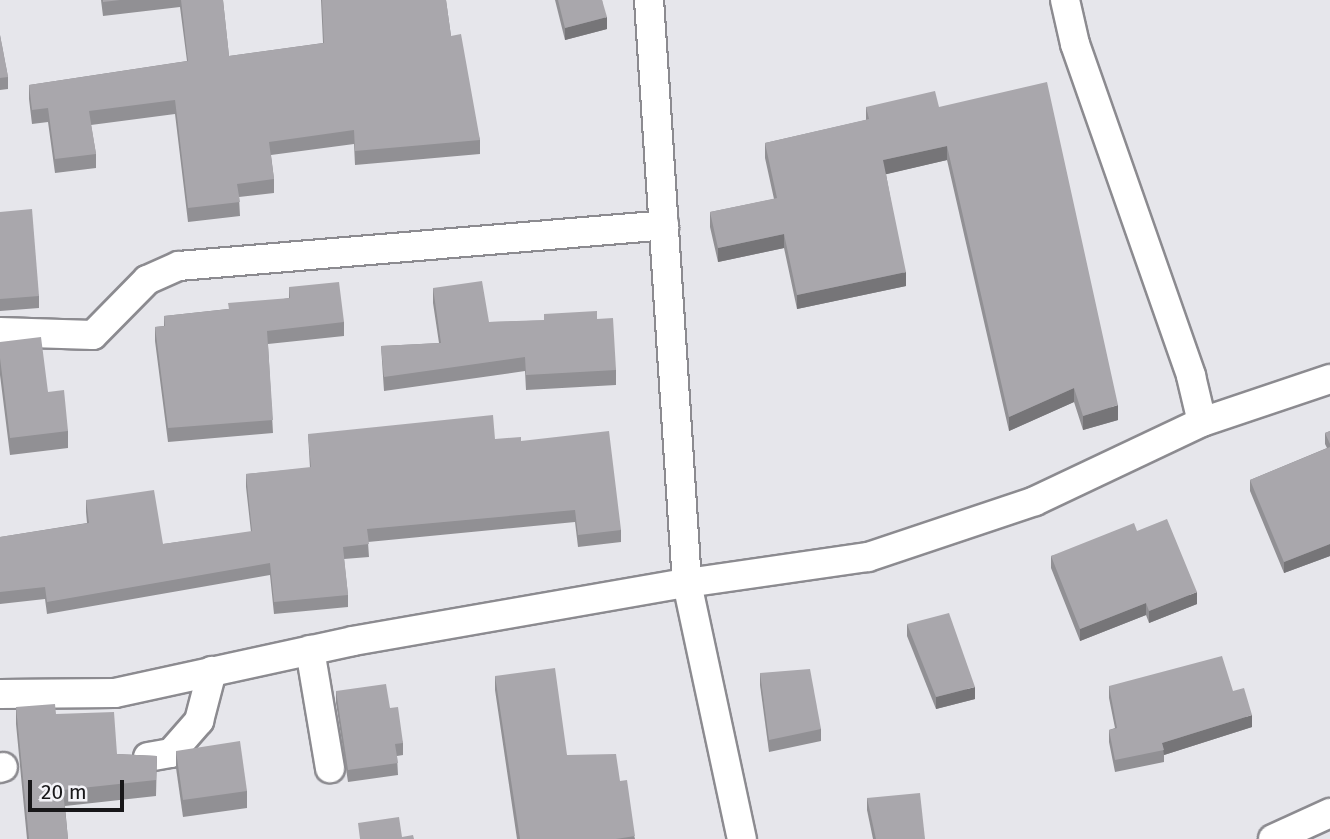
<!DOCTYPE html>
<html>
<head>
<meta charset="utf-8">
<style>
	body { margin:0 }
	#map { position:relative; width:1330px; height:839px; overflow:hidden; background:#e6e6eb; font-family:"Fira Sans",sans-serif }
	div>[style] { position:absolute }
	.roads { filter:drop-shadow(2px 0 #8c8b90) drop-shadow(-2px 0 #8c8b90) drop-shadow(0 2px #8c8b90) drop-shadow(0 -2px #8c8b90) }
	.minor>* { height:28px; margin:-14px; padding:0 14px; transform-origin:14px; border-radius:14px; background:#fff }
	.wall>* { inset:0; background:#919094 }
	.shaded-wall>* { inset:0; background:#767578 }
	.building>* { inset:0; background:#a9a7ac }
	span { translate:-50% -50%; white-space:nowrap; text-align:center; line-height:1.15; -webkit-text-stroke:7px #f4f3f8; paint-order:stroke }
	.scale { position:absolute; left:28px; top:780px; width:96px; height:32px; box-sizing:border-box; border:4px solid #181719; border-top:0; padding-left:9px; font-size:21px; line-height:24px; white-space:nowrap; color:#181719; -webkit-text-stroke:5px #f4f3f8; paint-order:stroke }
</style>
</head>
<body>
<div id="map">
	<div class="roads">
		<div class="minor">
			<div style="left:649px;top:0;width:584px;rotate:86.27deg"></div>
			<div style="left:687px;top:583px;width:262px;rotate:77.9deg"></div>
			<div style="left:1065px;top:0;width:45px;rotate:77.2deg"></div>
			<div style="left:1075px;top:44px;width:352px;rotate:70.7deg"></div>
			<div style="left:1191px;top:376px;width:47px;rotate:76.6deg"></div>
			<div style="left:0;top:332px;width:93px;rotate:1.8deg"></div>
			<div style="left:93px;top:335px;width:77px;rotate:-45.5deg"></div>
			<div style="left:147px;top:280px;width:35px;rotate:-24deg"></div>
			<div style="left:179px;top:266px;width:487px;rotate:-4.8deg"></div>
			<div style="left:310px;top:650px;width:120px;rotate:80.4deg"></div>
			<div style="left:0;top:694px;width:115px;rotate:-0.5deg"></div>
			<div style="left:115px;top:693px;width:244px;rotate:-12.3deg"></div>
			<div style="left:353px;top:641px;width:339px;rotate:-9.9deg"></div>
			<div style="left:687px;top:583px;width:183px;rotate:-8.2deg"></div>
			<div style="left:868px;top:557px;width:176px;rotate:-18.5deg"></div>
			<div style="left:1035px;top:501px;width:185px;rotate:-25.3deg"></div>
			<div style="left:1202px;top:422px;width:135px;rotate:-18.6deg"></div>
			<div style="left:148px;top:757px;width:23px;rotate:-10deg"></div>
			<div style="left:171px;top:753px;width:43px;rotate:-48.8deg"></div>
			<div style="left:199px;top:721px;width:52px;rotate:-75.4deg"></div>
			<div style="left:0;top:768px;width:3px;rotate:-18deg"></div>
			<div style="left:1273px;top:839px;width:63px;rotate:-24.5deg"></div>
		</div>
	</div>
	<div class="wall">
		<div style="clip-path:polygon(101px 0,223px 0,229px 56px,323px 43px,321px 0,446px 0,451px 36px,480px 140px,480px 154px,355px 165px,354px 144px,271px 155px,274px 179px,274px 193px,239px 197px,240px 216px,188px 222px,175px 114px,91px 125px,96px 154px,96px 168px,55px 173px,48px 122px,32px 124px,29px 99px,29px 85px,187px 61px,180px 7px,103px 16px)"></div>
		<div style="clip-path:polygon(555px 0,602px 0,607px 29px,565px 40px)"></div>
		<div style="clip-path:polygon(0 35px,8px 77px,8px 89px,0 90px)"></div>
		<div style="clip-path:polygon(866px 107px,939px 107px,1118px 420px,1083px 430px,1074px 402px,1009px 431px,947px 160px,886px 174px,906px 286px,797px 309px,784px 248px,718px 262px,710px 227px,710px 212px,774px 199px,765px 158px,765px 143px,866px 120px)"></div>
		<div style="clip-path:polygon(0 212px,39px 296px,39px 308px,0 311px)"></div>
		<div style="clip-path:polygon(289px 287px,344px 322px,344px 336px,268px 344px,273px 433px,168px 442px,155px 341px,155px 327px,164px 326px,164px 316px,228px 309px,289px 298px)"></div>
		<div style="clip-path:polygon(433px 288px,489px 322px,597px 319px,616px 370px,616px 385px,526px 390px,525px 371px,384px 391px,381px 346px,439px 343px,433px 303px)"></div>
		<div style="clip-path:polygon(0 342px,48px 392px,68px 431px,68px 448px,10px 455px,0 375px)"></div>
		<div style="clip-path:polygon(1330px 431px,1330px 556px,1284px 573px,1250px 491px,1250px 480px,1327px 448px,1325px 444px,1325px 433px)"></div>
		<div style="clip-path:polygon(308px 434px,495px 439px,521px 441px,621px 530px,621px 542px,578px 547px,575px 522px,368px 542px,369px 557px,344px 559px,348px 595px,348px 607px,274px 614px,270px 575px,47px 614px,45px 599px,0 604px,0 537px,87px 523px,86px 512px,86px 500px,163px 544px,251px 532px,246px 487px,246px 474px,310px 468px)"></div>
		<div style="clip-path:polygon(1137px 531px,1197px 604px,1149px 623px,1146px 615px,1080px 641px,1051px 568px,1051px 556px)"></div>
		<div style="clip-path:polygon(907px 624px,975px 699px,936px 709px,907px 636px)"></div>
		<div style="clip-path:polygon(760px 673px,821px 729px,821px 741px,769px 752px,760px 685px)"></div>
		<div style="clip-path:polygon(495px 676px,567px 755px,620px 781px,635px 839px,517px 839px,495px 690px)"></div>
		<div style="clip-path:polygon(1109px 686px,1233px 691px,1252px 727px,1164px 755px,1164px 762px,1115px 772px,1109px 742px,1109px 730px,1115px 728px,1109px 698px)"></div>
		<div style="clip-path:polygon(336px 691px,390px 708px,403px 743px,403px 755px,397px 756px,398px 775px,348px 782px,336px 703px)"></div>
		<div style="clip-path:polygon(16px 707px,56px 714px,117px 754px,157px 756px,156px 796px,65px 806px,68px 839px,27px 839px,16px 724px)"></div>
		<div style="clip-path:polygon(176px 751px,247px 791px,247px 808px,183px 817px,176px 768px)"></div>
		<div style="clip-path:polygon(867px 798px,925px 839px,873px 839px,867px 810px)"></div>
	</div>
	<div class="shaded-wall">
		<div style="clip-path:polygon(607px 17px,607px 29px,565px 40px,565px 28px)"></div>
		<div style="clip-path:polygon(947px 146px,947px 160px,883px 175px,883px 160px)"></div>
		<div style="clip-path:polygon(784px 234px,784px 248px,718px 262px,718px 248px)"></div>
		<div style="clip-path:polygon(906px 272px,906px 286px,797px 309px,797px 295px)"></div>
		<div style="clip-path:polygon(1074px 388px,1074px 402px,1009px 431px,1009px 417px)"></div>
		<div style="clip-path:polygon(1118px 405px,1118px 420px,1083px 430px,1083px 416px)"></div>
		<div style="clip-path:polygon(1330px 544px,1330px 556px,1284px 573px,1284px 562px)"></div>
		<div style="clip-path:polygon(1197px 592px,1197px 604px,1149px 623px,1149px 611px)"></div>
		<div style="clip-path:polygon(1146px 603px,1146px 615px,1080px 641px,1080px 629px)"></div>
		<div style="clip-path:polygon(975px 687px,975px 699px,936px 709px,936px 697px)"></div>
		<div style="clip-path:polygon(1252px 715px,1252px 727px,1164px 755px,1162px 743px)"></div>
	</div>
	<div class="building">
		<div style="clip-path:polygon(103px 0,120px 0,103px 2px)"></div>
		<div style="clip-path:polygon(181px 0,223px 0,229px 56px,324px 43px,322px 0,446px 0,451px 36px,461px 34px,480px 140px,355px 151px,354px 130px,269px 142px,274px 179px,237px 184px,240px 202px,188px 208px,175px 100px,89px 111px,96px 154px,55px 159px,48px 108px,32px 110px,29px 85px,188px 61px)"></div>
		<div style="clip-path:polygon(558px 0,602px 0,607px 17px,565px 28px)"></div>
		<div style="clip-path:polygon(0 35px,8px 77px,0 78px)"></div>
		<div style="clip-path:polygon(1047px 82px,1118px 405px,1083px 416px,1074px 388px,1009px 417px,947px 146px,883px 160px,906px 272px,797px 295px,784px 234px,718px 248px,710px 212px,777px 198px,765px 143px,869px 119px,866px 107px,935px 91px,939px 107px)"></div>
		<div style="clip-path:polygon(32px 209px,39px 296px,0 299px,0 212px)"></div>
		<div style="clip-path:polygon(482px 281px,489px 322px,544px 320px,544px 314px,597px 311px,597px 319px,613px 318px,616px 370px,526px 375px,525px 357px,384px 377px,381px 346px,441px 343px,433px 288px)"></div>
		<div style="clip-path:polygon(339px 282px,344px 322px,267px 331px,273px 420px,168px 428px,155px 327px,165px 326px,164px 316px,229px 309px,228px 303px,290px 298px,289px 287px)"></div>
		<div style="clip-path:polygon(41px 337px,48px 392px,64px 390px,68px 431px,10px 438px,0 358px,0 342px)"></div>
		<div style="clip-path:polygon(493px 415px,495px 439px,521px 437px,521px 441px,609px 431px,621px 530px,578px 535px,575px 510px,367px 529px,369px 544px,343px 547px,348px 595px,274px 602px,270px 563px,47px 602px,45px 587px,0 592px,0 537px,89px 523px,86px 500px,154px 490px,163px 544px,252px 531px,246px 474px,311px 467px,308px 434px)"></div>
		<div style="clip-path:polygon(1330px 431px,1330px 444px,1325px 433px)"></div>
		<div style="clip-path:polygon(1330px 447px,1330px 544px,1284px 562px,1250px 480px)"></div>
		<div style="clip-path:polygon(1167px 519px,1197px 592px,1149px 611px,1146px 603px,1080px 629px,1051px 556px,1134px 523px,1137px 531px)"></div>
		<div style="clip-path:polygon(949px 613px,975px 687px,936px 697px,907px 624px)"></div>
		<div style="clip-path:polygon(1222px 656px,1233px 691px,1244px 688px,1252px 715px,1162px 743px,1164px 750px,1115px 760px,1109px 730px,1117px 728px,1109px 686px)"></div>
		<div style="clip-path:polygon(555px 668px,567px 755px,616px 754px,620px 781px,627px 780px,635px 836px,616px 839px,520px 839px,495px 676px)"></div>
		<div style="clip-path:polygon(810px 669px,821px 729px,769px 740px,760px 673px)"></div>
		<div style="clip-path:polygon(386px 684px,390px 708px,398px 707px,403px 743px,395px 744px,398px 763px,348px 770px,336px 691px)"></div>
		<div style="clip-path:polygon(55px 704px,56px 714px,114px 712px,117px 754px,157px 756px,156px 780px,63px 790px,68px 839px,29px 839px,16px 707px)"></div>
		<div style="clip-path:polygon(240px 741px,247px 791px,183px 800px,176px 751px)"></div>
		<div style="clip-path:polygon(920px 793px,925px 839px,876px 839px,867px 798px)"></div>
		<div style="clip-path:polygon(399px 817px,402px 837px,413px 835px,414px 839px,360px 839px,358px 823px)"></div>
	</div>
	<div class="scale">20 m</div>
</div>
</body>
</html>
